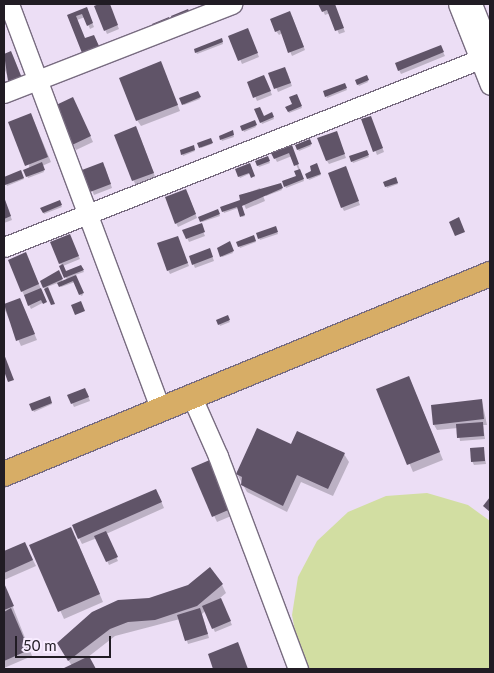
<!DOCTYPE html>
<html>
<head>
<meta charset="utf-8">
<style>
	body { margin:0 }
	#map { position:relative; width:494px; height:673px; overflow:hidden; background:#ecdef5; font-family:Lato,sans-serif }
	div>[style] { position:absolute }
	.green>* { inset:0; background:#d2dea2 }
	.shadow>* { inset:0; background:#0003 }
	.building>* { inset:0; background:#605468 }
	.roads { filter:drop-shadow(1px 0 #786c80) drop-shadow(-1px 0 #786c80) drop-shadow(0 1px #786c80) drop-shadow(0 -1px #786c80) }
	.minor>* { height:19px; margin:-9.5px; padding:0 9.5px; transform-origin:9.5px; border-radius:9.5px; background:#fff }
	.major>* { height:24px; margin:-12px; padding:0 12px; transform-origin:12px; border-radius:12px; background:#d7ad66 }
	span { translate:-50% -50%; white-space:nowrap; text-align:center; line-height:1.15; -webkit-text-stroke:5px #f8ecff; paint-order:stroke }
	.frame { position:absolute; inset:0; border:5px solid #211c24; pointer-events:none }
	.scale { position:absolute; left:15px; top:636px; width:96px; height:22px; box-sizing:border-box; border:2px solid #211c24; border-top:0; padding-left:6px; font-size:15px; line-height:18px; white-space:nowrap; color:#211c24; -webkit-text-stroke:4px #f8ecff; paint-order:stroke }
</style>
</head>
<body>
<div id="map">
	<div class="green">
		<div style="clip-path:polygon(427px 493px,468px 505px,490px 521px,490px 669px,307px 669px,299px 653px,292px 615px,298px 577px,317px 541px,348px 512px,386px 496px)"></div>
	</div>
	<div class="shadow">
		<div style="clip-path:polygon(103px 4px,109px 4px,119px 29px,107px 34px,95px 7px)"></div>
		<div style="clip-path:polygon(320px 4px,334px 4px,345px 32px,339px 34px,330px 13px,325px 15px)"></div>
		<div style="clip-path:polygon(88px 12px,94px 27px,90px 29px,85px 17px,77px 20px,85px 56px,69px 15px)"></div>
		<div style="clip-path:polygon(292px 16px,305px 50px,292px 56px,282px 33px,279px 35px,276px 31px)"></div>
		<div style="clip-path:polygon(249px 33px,259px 57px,242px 64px,230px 36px)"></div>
		<div style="clip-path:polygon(222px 41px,223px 44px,197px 54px,195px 50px)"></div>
		<div style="clip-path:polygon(442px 50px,445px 56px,401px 74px,399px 70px)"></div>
		<div style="clip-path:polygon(11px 52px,13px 56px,25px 87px,9px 81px,4px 67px,4px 55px)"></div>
		<div style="clip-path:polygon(163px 68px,180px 111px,141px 126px,137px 120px)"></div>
		<div style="clip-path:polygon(287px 72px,292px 86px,278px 92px,270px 74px)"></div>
		<div style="clip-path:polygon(366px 77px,368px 82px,359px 86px,356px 81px)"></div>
		<div style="clip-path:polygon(266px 80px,272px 95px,257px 101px,249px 82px)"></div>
		<div style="clip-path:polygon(344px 84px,347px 90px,327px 98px,325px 92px)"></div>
		<div style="clip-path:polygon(198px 92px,200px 99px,184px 105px,181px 99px)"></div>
		<div style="clip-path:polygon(297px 96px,302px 108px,289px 113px,287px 107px,294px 105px)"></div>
		<div style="clip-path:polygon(76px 105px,93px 142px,76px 150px,55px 107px)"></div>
		<div style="clip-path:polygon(256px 110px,263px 117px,272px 114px,274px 119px,262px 124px)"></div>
		<div style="clip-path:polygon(31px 114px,51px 162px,42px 166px,44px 172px,28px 178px,25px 170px,29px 169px)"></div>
		<div style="clip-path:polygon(363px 120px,372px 121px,384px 152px,377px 155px)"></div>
		<div style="clip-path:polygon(254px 122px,256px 127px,244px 132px,242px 126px)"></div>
		<div style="clip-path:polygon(232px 132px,234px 137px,222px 141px,220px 136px)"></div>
		<div style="clip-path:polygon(139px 134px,156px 179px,136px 186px,115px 136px)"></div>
		<div style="clip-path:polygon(338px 136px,346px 158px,329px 164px,327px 161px)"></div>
		<div style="clip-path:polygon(210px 140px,212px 144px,201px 148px,199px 144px)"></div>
		<div style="clip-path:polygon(309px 141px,311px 146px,299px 151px,296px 146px)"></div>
		<div style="clip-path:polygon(193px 147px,195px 151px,183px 156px,181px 151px)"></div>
		<div style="clip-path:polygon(293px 150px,304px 181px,286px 188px,284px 182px,298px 177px,299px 171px,292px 156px,277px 162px,275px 158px)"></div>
		<div style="clip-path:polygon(366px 151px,369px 157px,353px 163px,350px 157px)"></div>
		<div style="clip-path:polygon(267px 157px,270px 163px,259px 167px,256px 162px)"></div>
		<div style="clip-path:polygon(250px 164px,255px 178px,251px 173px,240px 178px,236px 170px)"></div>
		<div style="clip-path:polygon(316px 165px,321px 175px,309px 180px,306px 174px,313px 172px)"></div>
		<div style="clip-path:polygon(105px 167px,112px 188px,94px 195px,84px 171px)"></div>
		<div style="clip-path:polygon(20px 172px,24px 179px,7px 186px,4px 178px)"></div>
		<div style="clip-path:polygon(347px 172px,360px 205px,344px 211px,342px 207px)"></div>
		<div style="clip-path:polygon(396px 179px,398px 184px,387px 188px,385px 183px)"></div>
		<div style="clip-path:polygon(280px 184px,282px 190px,266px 196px,264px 190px)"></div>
		<div style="clip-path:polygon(260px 188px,265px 201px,246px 209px,240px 196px)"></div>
		<div style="clip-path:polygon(188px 194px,197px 218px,178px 227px,176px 223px)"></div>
		<div style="clip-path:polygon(4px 198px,12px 220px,4px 223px)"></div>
		<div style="clip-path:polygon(239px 201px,245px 216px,242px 217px,238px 208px,224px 213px,222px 208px)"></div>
		<div style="clip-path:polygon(59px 202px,62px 207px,44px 214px,42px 208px)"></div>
		<div style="clip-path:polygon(218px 211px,220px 216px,202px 222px,200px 217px)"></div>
		<div style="clip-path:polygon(201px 227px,205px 236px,189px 242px,184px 231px)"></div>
		<div style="clip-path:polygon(275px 227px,278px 234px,260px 240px,258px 234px)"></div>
		<div style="clip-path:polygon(253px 237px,256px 242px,240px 248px,238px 243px)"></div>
		<div style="clip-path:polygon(71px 239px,80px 259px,63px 266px,66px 273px,81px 266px,84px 272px,75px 275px,83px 295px,81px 296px,75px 282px,61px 287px,58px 283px,47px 287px,50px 300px,44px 287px,58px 274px,63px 282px,67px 280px,60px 263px)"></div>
		<div style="clip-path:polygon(179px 241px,189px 266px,170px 274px,168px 270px)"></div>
		<div style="clip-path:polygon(229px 243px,233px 253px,222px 257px,218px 249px)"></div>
		<div style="clip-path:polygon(211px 253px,214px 261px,195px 268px,190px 256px)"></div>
		<div style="clip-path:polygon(28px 258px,46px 301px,31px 309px,22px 291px)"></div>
		<div style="clip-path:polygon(20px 299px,37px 340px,21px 346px,4px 308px)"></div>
		<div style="clip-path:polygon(227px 317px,230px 322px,220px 326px,218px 321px)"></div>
		<div style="clip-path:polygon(409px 377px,443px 460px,413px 472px,378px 389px)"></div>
		<div style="clip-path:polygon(87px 393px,90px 401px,74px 407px,69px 396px)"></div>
		<div style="clip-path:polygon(49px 398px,52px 404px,34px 412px,31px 405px)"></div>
		<div style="clip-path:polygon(482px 401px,487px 425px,483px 425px,485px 439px,460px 441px,458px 428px,437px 430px,434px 425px)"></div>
		<div style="clip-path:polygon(292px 445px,344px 454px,349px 462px,333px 496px,301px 482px,287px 512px,247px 492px,237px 474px)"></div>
		<div style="clip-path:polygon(483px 448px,486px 464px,474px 465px,472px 461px)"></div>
		<div style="clip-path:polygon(192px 468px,236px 514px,217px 522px)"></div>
		<div style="clip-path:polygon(159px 496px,164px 508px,106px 534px,118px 561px,109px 565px,97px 538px,82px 544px,79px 538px)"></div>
		<div style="clip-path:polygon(75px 536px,103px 602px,64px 619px,31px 545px)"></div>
		<div style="clip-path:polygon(25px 544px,36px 566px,4px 580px,4px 553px)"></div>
		<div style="clip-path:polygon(4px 584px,32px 656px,4px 668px)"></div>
		<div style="clip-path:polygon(222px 585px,226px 593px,220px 598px,232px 625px,215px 632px,205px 611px,202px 614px,209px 638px,188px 644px,180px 619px,115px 636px,88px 657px,95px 669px,65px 669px,72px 666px,58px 643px,149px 599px)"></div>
	</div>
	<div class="building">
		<div style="clip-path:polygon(99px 4px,110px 4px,118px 25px,104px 31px,94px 6px)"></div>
		<div style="clip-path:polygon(318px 4px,335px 4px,344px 28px,335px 31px,327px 10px,322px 12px)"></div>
		<div style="clip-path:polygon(87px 7px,93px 23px,87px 26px,82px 14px,76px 16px,85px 38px,94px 35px,99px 46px,82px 53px,67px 15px)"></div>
		<div style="clip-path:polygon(188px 9px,191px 15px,173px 22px,171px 16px)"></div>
		<div style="clip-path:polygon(290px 11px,304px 47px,288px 53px,280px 30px,275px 32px,270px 19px)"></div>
		<div style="clip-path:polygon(169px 17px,171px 23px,154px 30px,152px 24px)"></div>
		<div style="clip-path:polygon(248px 28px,258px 53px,238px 61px,228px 36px)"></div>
		<div style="clip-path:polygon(222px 38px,223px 42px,195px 53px,194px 49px)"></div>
		<div style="clip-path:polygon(441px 45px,444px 52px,398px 71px,395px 63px)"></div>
		<div style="clip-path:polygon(11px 51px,24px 83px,4px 91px,4px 82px,8px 81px,4px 54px)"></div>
		<div style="clip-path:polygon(161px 61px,178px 105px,136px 121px,119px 78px)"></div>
		<div style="clip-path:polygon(285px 67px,291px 83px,274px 89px,268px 73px)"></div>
		<div style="clip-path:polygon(264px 75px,271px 91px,253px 98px,247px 82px)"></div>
		<div style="clip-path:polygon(367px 75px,369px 80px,357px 85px,355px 80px)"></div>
		<div style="clip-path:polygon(345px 83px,347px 88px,325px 97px,323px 91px)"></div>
		<div style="clip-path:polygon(198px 91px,201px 97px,182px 105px,179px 98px)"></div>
		<div style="clip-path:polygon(297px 94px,302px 106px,288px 112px,285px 107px,292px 104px,289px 97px)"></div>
		<div style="clip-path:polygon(73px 97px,91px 136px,72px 145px,54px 106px)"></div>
		<div style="clip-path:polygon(260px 107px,264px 116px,272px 112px,274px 117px,260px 123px,254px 109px)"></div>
		<div style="clip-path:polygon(31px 113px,48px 157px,25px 166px,8px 122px)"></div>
		<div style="clip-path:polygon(371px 116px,383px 148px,373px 152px,361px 119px)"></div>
		<div style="clip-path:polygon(255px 120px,257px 125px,242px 131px,240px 126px)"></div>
		<div style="clip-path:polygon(136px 126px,154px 173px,132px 181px,114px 135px)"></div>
		<div style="clip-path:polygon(233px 130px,234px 135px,220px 140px,219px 136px)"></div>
		<div style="clip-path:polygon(337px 131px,345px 154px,326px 161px,317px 138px)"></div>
		<div style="clip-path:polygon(211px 138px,213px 143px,199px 148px,197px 143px)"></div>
		<div style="clip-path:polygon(310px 139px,312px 144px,297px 150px,295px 145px)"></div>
		<div style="clip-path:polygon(194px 145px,195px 150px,181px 155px,180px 150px)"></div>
		<div style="clip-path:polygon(292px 145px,299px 164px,294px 166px,289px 153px,274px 159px,271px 153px)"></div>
		<div style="clip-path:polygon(367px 150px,369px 155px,351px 162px,349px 156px)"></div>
		<div style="clip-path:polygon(268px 156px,270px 161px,257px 166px,255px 161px)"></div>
		<div style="clip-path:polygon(42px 162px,45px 170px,26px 177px,23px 170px)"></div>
		<div style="clip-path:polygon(103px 162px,111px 184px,90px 192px,82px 170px)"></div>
		<div style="clip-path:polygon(250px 163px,255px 176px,251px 178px,249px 173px,238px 177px,235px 169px)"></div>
		<div style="clip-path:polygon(317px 163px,321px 174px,307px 179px,305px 174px,311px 171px,310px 166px)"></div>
		<div style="clip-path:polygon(346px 166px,359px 201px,341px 208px,328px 173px)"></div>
		<div style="clip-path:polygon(300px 169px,304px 179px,284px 187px,282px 181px,296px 176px,294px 171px)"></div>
		<div style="clip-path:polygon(21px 170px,24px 178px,5px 185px,4px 177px)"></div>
		<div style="clip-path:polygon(396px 177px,398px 183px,385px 187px,383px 182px)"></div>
		<div style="clip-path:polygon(281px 183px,283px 188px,242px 206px,245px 215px,240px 217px,237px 207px,222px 212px,220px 207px,240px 200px,239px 195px)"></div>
		<div style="clip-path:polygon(186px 189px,196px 214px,175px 224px,165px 197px)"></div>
		<div style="clip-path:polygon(4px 197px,11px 216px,4px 219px)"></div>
		<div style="clip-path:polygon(60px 200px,62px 205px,43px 213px,40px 208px)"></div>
		<div style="clip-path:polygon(218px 209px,220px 214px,200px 222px,198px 217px)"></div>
		<div style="clip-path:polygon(459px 217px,465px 232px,455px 236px,449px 222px)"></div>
		<div style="clip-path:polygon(202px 223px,205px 232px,186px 239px,182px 230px)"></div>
		<div style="clip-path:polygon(276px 226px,278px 232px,258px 239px,256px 233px)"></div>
		<div style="clip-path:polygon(70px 234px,79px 256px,59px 264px,50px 242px)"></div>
		<div style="clip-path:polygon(254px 235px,256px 241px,238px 247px,236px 242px)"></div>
		<div style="clip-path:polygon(178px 236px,188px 263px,167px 271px,157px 243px)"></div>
		<div style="clip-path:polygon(230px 241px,234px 251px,220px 257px,217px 248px)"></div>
		<div style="clip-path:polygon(210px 248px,213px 257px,192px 265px,189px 256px)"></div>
		<div style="clip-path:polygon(26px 252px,39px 284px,21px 292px,8px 260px)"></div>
		<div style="clip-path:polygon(63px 264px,66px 271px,81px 265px,84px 270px,64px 278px,59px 266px)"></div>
		<div style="clip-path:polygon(59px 270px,63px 279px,43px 288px,40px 281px)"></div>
		<div style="clip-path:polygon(76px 275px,84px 293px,79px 295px,73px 281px,59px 287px,57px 283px)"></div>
		<div style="clip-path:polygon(48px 287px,55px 304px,51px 305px,44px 289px)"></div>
		<div style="clip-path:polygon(41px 288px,47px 302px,43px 304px,41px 300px,28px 306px,24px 295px)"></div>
		<div style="clip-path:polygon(20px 298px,35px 334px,16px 341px,4px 304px)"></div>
		<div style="clip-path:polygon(81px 301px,85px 311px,75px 315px,71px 305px)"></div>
		<div style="clip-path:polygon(228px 315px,230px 320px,218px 325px,216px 320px)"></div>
		<div style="clip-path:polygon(4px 354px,14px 380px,8px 382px,4px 371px)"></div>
		<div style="clip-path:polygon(409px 376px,440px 452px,407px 465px,376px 389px)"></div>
		<div style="clip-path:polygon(85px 388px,89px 397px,71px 404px,67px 395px)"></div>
		<div style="clip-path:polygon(50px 396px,52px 403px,32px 411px,29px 404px)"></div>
		<div style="clip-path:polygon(482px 399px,484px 419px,433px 425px,431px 405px)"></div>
		<div style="clip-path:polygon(483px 422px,484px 436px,457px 438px,456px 424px)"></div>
		<div style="clip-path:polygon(257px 428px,291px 444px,297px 431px,345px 453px,328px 489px,297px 475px,283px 506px,241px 485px,242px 477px,236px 474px)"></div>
		<div style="clip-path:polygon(484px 447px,485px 461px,471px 462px,470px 448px)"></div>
		<div style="clip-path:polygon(212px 459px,233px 508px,212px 517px,191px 468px)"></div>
		<div style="clip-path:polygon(156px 489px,162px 502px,78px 539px,72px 525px)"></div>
		<div style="clip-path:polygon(490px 497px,490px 512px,483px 506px)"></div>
		<div style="clip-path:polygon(71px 527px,100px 594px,58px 612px,29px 545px)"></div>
		<div style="clip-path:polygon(106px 531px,118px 557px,106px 562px,94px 536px)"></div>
		<div style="clip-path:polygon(25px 542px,33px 560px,4px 573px,4px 551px)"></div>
		<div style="clip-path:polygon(210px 567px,223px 584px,197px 606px,155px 620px,128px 622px,110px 629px,68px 661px,57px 643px,92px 612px,118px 600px,149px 598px,188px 585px)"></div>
		<div style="clip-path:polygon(4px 583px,14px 606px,4px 610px)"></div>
		<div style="clip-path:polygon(221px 598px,231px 621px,212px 629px,202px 606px)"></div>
		<div style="clip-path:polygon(11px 608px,29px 650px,4px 661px,4px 612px)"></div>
		<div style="clip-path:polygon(200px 608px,208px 634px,185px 641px,177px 615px)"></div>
		<div style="clip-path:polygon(238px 642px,248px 669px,213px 669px,208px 654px)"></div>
		<div style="clip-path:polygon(89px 656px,96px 669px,62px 669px)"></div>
	</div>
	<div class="roads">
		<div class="minor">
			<div style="left:9px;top:4px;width:431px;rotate:69.5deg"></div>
			<div style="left:458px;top:4px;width:87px;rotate:68.4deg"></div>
			<div style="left:472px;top:4px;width:48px;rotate:68.2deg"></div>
			<div style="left:4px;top:93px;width:245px;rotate:-21.3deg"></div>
			<div style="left:4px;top:247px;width:512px;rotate:-21.55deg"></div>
			<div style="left:191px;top:395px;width:67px;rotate:66.1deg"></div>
			<div style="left:218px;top:456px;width:228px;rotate:69.4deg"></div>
		</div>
		<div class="major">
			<div style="left:4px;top:474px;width:526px;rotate:-22.37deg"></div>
		</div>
	</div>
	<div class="frame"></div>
	<div class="scale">50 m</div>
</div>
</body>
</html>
